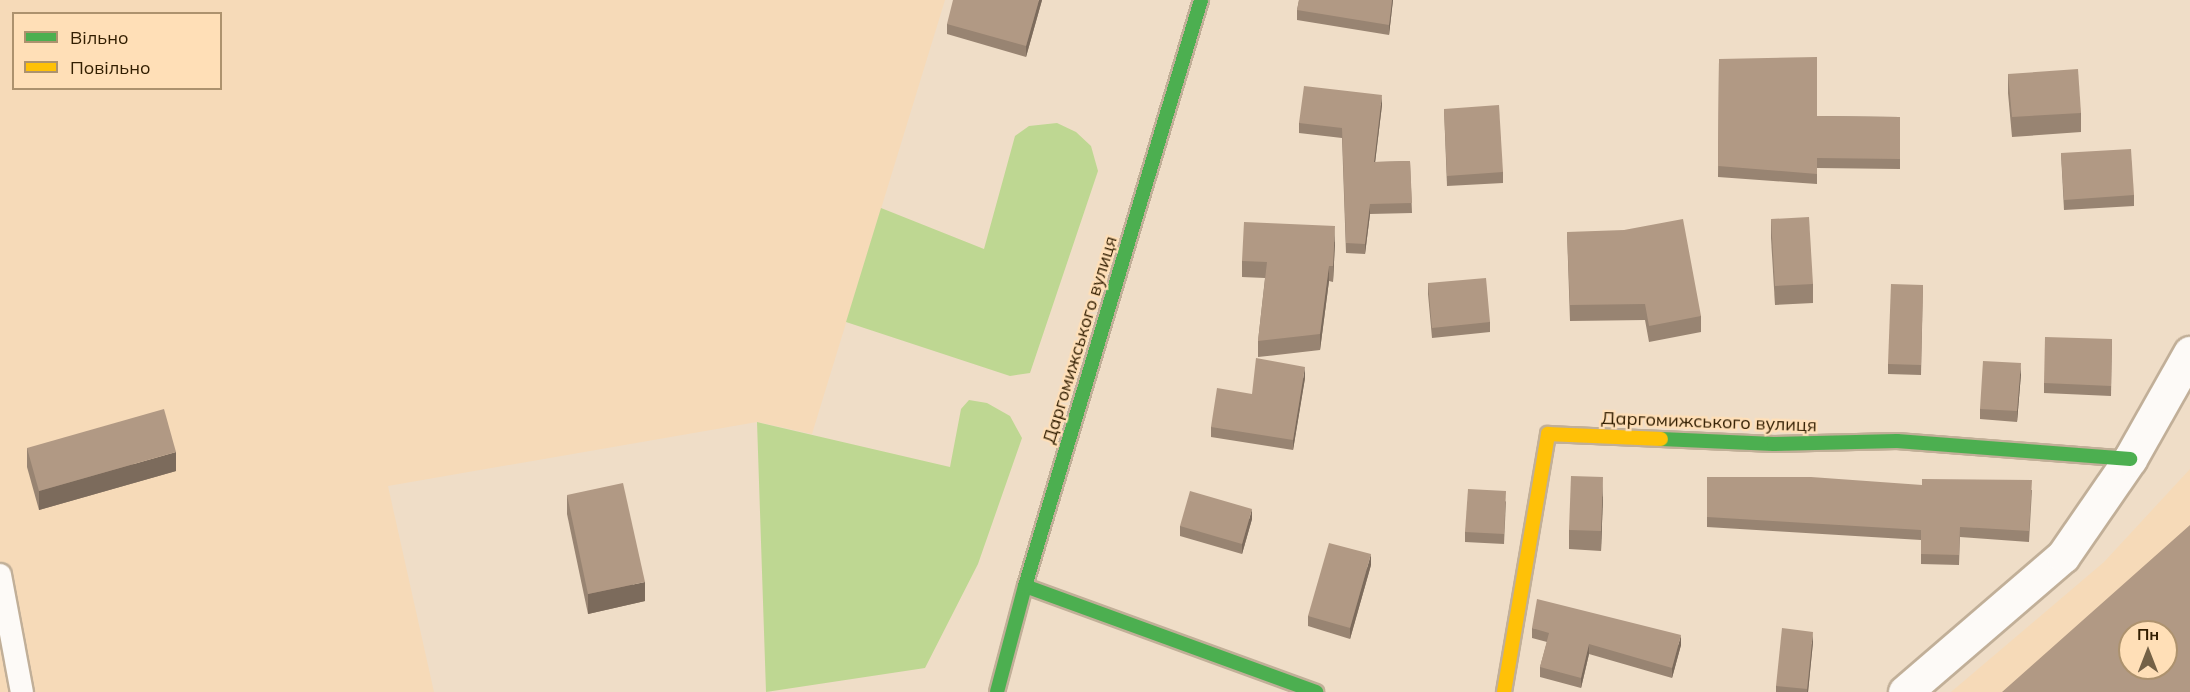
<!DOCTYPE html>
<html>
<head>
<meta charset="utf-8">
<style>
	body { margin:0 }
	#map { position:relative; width:2190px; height:692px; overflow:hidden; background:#efddc7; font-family:Mulish,sans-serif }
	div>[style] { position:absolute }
	.built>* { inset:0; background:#f6dab8 }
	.green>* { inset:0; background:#bed792 }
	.roads { filter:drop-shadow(2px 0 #c1af98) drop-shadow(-2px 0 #c1af98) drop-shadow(0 2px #c1af98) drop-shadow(0 -2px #c1af98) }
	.lane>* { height:22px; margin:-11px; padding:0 11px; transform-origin:11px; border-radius:11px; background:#fdfaf7 }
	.street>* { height:33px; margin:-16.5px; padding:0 16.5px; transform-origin:16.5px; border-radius:16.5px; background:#fdfaf7 }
	.fast>* { height:14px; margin:-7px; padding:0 7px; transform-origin:7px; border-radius:7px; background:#4caf50 }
	.slow>* { height:14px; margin:-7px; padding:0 7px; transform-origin:7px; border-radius:7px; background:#ffc107 }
	.wall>* { inset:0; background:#988472 }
	.shaded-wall>* { inset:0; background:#7c6b5c }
	.building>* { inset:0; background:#b19984 }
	span { translate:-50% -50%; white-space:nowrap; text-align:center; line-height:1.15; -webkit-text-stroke:4.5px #ffdfb7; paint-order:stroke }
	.street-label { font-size:18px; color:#321e01 }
	.legend { position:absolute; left:12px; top:12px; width:210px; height:78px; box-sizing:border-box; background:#ffdfb7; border:2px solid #ad926e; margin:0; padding:8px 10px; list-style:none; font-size:18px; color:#321e01 }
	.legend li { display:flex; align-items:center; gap:12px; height:30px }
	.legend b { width:30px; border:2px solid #ad926e }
	.north { position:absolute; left:2118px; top:620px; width:60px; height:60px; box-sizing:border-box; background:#ffdfb7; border:2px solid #ad926e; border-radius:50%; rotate:0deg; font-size:16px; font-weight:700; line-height:24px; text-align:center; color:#321e01 }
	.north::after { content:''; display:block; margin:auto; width:21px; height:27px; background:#746146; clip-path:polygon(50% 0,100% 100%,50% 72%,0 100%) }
</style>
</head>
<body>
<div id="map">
	<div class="built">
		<div style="clip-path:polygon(evenodd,0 0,945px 0,812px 434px,757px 422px,388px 486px,434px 692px,0 692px,0 0,14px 14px,220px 14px,220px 88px,14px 88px,14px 14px)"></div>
		<div style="clip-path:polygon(evenodd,2190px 469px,2190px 692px,1951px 692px,2104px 562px,2190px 469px,2130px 632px,2166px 632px,2166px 668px,2130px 668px,2130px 632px)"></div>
	</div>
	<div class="green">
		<div style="clip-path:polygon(1057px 123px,1076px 132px,1091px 146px,1098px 171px,1030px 373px,1010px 376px,846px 322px,881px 208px,984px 249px,1015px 136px,1029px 126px)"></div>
		<div style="clip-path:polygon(969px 400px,987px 403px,1010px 416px,1022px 438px,978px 564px,925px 668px,766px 692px,757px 422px,950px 467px,961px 409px)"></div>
	</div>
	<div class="roads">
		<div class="lane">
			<div style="left:0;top:575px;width:119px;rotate:79.4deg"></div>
		</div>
		<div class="street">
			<div style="left:1905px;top:692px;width:208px;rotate:-40.7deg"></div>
			<div style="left:2063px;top:556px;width:118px;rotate:-55.4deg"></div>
			<div style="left:2130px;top:459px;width:122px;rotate:-60.5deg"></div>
		</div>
		<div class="fast">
			<div style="left:1661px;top:439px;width:113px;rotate:2.5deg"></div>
			<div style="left:1774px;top:444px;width:123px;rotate:-1.4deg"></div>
			<div style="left:1897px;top:441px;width:234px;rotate:4.4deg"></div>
			<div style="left:1025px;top:586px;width:310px;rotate:20deg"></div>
			<div style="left:997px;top:692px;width:110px;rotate:-75.2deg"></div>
			<div style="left:1025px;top:586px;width:612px;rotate:-73.28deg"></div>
		</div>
		<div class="slow">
			<div style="left:1504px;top:692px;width:262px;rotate:-80.3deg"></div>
			<div style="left:1548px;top:434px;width:113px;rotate:2.5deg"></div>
		</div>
	</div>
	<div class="wall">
		<div style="clip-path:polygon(1042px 0,1026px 57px,947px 34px,947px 24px)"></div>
		<div style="clip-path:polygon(1299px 0,1393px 0,1389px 35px,1297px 20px,1297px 10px)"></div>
		<div style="clip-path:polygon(1719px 59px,1817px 116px,1900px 117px,1900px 169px,1817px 168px,1817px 184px,1718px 177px)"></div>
		<div style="clip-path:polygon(2008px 74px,2081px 113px,2081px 132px,2012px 137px,2008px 93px)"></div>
		<div style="clip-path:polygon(1382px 105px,1375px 162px,1410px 161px,1412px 213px,1370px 214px,1365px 254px,1346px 253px,1342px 138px,1299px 133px,1299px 123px)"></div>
		<div style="clip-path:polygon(1444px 109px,1503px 172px,1503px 183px,1447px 186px)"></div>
		<div style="clip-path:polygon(2061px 153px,2134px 195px,2134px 206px,2064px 210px)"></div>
		<div style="clip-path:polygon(1771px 219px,1813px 284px,1813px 303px,1775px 305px,1771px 238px)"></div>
		<div style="clip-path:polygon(1567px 232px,1701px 316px,1701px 332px,1649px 342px,1645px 320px,1570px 321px)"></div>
		<div style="clip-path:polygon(1335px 242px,1333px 282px,1329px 281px,1320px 350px,1258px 357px,1258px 341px,1265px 278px,1242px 277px,1242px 261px)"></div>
		<div style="clip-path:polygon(1428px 283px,1490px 322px,1490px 332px,1432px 338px,1428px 294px)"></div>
		<div style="clip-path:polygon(1923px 285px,1921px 375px,1888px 374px,1888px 364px)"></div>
		<div style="clip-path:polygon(2112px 339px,2111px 396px,2044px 393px,2044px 383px)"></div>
		<div style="clip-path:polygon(2021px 374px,2017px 422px,1980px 419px,1980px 409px)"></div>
		<div style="clip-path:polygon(1305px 378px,1293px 450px,1211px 437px,1211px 427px,1252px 394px)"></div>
		<div style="clip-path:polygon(27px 448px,176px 471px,39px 510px,27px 467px)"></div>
		<div style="clip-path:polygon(1707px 477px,2032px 490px,2029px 542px,1960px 537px,1959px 565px,1921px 564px,1921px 540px,1707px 527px)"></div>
		<div style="clip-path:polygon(567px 495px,645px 601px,588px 614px,567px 514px)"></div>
		<div style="clip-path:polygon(1603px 496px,1601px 551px,1569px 549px,1569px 530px)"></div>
		<div style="clip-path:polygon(1506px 501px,1504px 544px,1465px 542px,1465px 532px)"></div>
		<div style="clip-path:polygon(1252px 519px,1242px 554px,1180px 536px,1180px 526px)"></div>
		<div style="clip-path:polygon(1371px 565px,1350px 639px,1308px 626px,1308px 616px)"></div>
		<div style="clip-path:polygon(1532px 628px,1681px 645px,1672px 678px,1589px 654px,1581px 688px,1540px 677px,1540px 667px,1547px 642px,1532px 638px)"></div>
		<div style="clip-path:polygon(1813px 642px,1808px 692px,1776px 692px,1776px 686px)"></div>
	</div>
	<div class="shaded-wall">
		<div style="clip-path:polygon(1039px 0,1042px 0,1026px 57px,1026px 46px)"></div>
		<div style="clip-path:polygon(1392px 0,1393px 0,1389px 35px,1389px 25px)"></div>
		<div style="clip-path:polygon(1382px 95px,1382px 105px,1374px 172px,1374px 162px)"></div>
		<div style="clip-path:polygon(1370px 204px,1370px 214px,1365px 254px,1365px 244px)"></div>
		<div style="clip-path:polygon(1335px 226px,1335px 242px,1333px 282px,1333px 266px)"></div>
		<div style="clip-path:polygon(1329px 266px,1329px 281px,1320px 350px,1320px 334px)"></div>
		<div style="clip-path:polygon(2021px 363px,2021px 374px,2017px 422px,2017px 411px)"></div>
		<div style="clip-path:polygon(1305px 367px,1305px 378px,1293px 450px,1293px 440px)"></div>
		<div style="clip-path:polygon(176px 452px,176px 471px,39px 510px,39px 491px)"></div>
		<div style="clip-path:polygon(1603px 477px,1603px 496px,1601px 551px,1601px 531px)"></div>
		<div style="clip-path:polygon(1252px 509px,1252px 519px,1242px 554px,1242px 544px)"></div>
		<div style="clip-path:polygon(1371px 554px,1371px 565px,1350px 639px,1350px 628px)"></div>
		<div style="clip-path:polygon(645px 582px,645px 601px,588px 614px,588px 594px)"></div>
		<div style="clip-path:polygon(1813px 632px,1813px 642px,1808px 692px,1807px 692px)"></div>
		<div style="clip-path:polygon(1681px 635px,1681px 645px,1672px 678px,1672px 668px)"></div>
		<div style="clip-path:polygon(1589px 644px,1589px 654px,1581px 688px,1581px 678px)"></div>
	</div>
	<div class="building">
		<div style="clip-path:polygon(953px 0,1039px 0,1026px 46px,947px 24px)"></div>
		<div style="clip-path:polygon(1299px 0,1392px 0,1389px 25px,1297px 10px)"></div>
		<div style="clip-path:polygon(1817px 57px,1817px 116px,1900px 117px,1900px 159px,1817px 158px,1817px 174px,1718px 166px,1719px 59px)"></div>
		<div style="clip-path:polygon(2078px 69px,2081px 113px,2012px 117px,2008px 74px)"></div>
		<div style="clip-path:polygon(1304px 86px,1382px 95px,1374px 162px,1410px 161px,1412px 203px,1370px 204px,1365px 244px,1346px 243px,1342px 128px,1299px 123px)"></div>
		<div style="clip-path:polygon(1499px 105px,1503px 172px,1447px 176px,1444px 109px)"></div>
		<div style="clip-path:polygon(2131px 149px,2134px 195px,2064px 200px,2061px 153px)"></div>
		<div style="clip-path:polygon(1809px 217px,1813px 284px,1775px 286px,1771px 219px)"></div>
		<div style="clip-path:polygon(1683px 219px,1701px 316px,1649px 326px,1645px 304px,1570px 305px,1567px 232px,1624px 230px)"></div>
		<div style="clip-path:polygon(1244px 222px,1335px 226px,1333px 266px,1329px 266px,1320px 334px,1258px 341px,1267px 262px,1242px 261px)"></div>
		<div style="clip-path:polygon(1486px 278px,1490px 322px,1432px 328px,1428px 283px)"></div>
		<div style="clip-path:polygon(1891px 284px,1923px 285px,1921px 365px,1888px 364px)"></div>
		<div style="clip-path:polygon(2045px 337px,2112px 339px,2111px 386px,2044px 383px)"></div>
		<div style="clip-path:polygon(1256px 358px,1305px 367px,1293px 440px,1211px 427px,1217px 388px,1252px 394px)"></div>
		<div style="clip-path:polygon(1983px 361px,2021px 363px,2017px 411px,1980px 409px)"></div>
		<div style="clip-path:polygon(164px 409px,176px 452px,39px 491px,27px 448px)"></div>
		<div style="clip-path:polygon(1571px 476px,1603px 477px,1601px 531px,1569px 530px)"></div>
		<div style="clip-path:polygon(1707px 477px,1811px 477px,1922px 485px,1922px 479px,2032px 480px,2029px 531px,1960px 527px,1959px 555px,1921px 554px,1921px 530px,1707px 517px)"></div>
		<div style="clip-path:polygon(623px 483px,645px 582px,588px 594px,567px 495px)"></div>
		<div style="clip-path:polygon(1468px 489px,1506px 491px,1504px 534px,1465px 532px)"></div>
		<div style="clip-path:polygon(1190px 491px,1252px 509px,1242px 544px,1180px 526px)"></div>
		<div style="clip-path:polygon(evenodd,2190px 525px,2190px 692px,2002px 692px,2190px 525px,2130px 632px,2166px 632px,2166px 668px,2130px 668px,2130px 632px)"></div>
		<div style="clip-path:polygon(1329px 543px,1371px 554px,1350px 628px,1308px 616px)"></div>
		<div style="clip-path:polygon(1537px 599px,1681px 635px,1672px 668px,1589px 644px,1581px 678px,1540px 667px,1549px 633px,1532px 628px)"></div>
		<div style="clip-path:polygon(1782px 628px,1813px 632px,1807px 689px,1776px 686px)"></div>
	</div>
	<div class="street-label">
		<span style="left:1080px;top:340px;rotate:-73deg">Даргомижського вулиця</span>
		<span style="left:1709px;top:422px;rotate:2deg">Даргомижського вулиця</span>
	</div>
	<ul class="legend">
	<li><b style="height:8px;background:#4caf50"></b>Вільно</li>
	<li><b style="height:8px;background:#ffc107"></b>Повільно</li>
	</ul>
	<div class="north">Пн</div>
</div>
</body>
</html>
